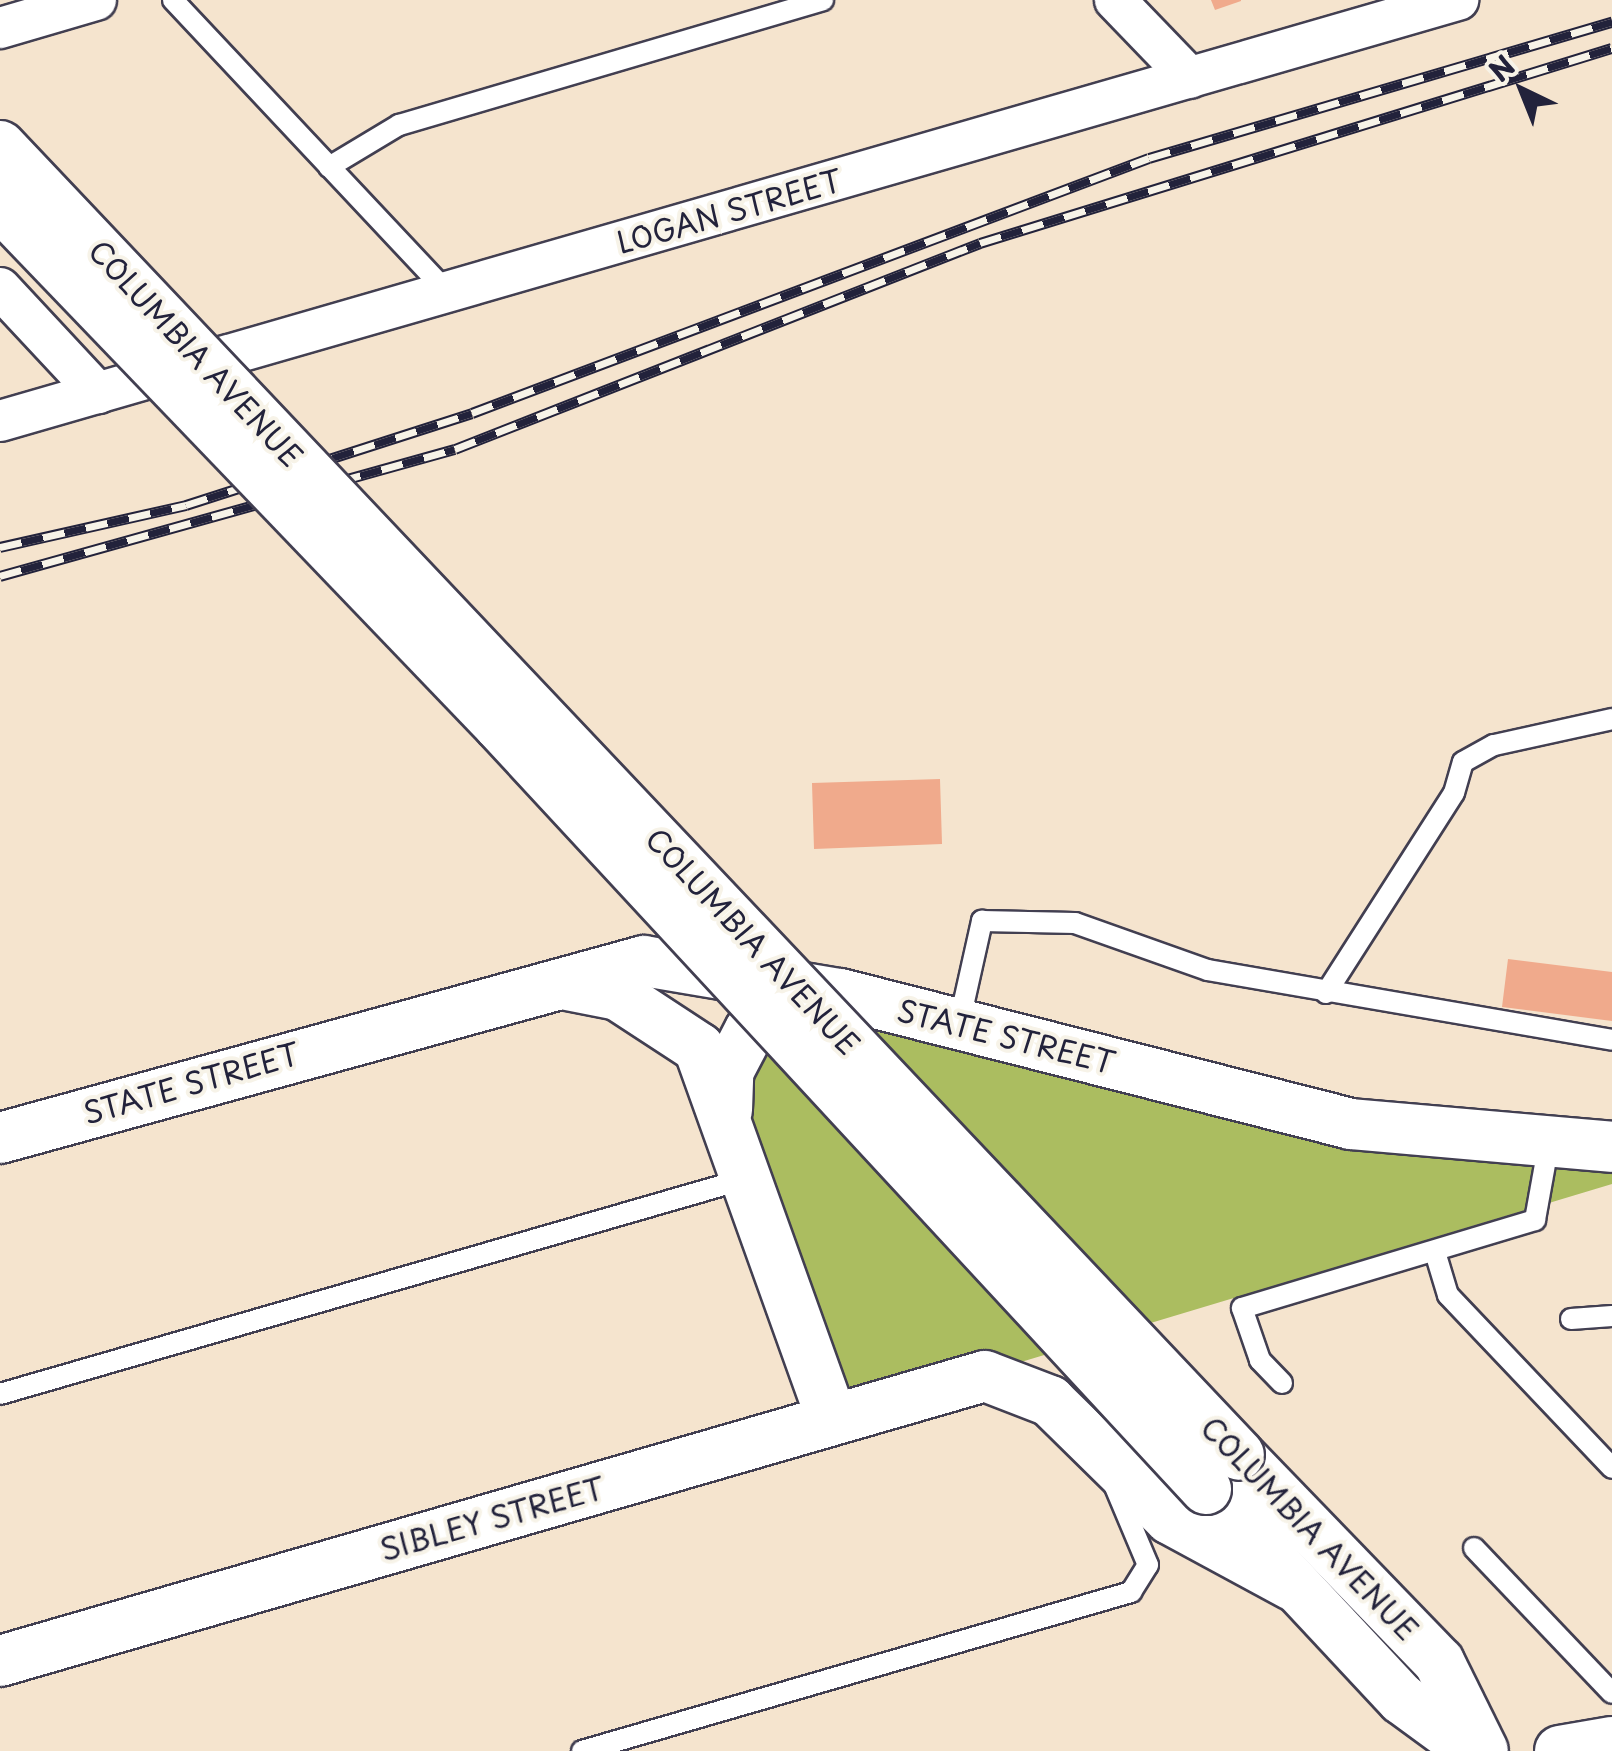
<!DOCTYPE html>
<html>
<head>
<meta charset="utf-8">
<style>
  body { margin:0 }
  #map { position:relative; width:1612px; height:1751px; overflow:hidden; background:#f5e4ce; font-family:"Playpen Sans",sans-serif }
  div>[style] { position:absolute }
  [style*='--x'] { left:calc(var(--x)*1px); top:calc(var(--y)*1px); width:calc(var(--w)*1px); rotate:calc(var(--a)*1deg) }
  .green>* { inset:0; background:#abbd60 }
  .building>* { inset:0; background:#f0aa8c }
  .roads { filter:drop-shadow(2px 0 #423f51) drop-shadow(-2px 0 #423f51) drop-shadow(0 2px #423f51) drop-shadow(0 -2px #423f51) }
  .service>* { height:20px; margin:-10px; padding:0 10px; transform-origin:10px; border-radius:10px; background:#fff }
  .minor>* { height:40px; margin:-20px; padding:0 20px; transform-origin:20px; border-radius:20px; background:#fff }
  .tertiary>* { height:50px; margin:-25px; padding:0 25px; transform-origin:25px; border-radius:25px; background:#fff }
  .rail>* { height:11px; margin-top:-5.5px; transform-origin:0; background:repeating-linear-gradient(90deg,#f7f3e8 0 22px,#22223b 0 44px); box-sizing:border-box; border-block:2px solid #22223b }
  .bridges { filter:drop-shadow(2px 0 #423f51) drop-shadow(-2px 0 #423f51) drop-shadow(0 2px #423f51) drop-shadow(0 -2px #423f51) }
  .tertiary-bridge>* { height:50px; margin:-25px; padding:0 25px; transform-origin:25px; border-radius:25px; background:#fff }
  span { translate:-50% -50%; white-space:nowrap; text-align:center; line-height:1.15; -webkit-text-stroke:8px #f7f3e8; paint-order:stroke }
  .street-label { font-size:30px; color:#22223b }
  .north { position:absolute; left:1472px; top:40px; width:100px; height:100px; -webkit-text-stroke:8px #f7f3e8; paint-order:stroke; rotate:317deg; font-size:28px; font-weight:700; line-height:40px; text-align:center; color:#22223b }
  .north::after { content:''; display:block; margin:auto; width:35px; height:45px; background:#22223b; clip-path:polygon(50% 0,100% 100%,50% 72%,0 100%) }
</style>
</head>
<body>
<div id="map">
  <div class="green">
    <div style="clip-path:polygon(796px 1003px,1288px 1110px,1612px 1147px,1612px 1184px,832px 1419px,728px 1072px)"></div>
  </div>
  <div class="building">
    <div style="clip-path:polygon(1211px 0,1241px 0,1241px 1px,1215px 10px)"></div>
    <div style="clip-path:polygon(940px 779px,942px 844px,814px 849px,812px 783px)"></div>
    <div style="clip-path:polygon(1508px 959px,1612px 972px,1612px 1021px,1502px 1007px)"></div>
  </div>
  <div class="roads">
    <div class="service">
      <div style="--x:173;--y:0;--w:400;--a:46.8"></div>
      <div style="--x:329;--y:167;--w:82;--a:-31"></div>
      <div style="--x:399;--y:125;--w:442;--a:-16.4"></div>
      <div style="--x:1326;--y:993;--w:237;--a:-57.4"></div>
      <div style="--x:1454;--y:793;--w:32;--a:-74"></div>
      <div style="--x:1463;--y:762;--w:35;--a:-29"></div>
      <div style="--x:1494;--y:745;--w:121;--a:-12.4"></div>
      <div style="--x:959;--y:1024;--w:106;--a:-77.4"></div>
      <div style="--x:982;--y:921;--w:93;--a:1.2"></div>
      <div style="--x:1075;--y:923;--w:141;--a:19.5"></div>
      <div style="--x:1208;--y:970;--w:410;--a:9.8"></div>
      <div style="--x:1435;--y:1252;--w:45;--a:73.2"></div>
      <div style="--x:1448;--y:1295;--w:238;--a:46.5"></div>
      <div style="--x:1571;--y:1319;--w:41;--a:-4.2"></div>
      <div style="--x:1282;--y:1383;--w:32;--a:-134"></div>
      <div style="--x:1260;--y:1360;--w:55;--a:-109.1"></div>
      <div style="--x:1242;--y:1308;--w:306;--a:-16.7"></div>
      <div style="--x:1535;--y:1220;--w:79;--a:-79.8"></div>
      <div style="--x:0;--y:1394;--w:779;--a:-16.11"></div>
      <div style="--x:1474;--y:1548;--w:200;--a:46.4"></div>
      <div style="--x:582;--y:1751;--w:572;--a:-16.15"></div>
      <div style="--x:1131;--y:1592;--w:32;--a:-58"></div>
      <div style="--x:1148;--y:1565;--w:85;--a:-112.9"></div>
    </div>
    <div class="minor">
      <div style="--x:1115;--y:0;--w:108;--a:46.1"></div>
      <div style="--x:0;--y:28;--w:100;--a:-16.3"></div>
      <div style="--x:0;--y:288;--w:144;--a:47"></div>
      <div style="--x:0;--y:421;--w:1518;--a:-16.11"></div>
    </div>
    <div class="tertiary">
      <div style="--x:562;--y:984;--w:57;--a:11.1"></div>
      <div style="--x:618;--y:995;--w:97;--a:33.2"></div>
      <div style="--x:699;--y:1048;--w:394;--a:70.3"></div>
      <div style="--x:727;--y:1110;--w:38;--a:-88"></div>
      <div style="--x:728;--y:1072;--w:47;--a:-62.4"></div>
      <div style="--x:750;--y:1030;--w:63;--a:-27.4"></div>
      <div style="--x:0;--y:1138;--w:668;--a:-15.37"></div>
      <div style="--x:644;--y:961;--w:199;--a:9.6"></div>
      <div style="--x:840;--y:994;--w:527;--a:14.27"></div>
      <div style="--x:1351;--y:1124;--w:262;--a:5"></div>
      <div style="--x:1239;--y:1455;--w:288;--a:46"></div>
      <div style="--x:1439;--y:1662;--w:99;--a:63.7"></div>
      <div style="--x:1206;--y:1489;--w:287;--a:47"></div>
      <div style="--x:1402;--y:1699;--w:88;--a:36.2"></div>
      <div style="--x:0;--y:1661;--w:1025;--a:-16.14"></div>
      <div style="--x:985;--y:1376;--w:70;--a:21"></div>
      <div style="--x:1050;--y:1401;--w:168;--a:44.5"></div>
      <div style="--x:1170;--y:1519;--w:139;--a:28.4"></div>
      <div style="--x:1560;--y:1751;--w:53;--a:-9.8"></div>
    </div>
  </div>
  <div class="rail">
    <div style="--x:0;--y:547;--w:191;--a:-12.7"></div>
    <div style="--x:186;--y:505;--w:300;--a:-17.8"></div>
    <div style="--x:472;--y:413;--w:723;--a:-20.64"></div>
    <div style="--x:1149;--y:158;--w:483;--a:-16.4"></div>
    <div style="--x:0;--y:576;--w:472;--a:-15.6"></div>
    <div style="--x:455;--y:449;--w:564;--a:-21.42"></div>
    <div style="--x:980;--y:243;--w:661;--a:-17.15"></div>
  </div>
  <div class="bridges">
    <div class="tertiary-bridge">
      <div style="--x:0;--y:146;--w:1802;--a:46.57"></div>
      <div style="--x:0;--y:205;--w:721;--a:46.18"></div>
      <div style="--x:499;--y:725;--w:1041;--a:47.22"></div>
    </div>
  </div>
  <div class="street-label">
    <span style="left:729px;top:211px;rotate:-16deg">LOGAN STREET</span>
    <span style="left:196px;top:353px;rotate:47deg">COLUMBIA AVENUE</span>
    <span style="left:753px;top:941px;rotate:47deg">COLUMBIA AVENUE</span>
    <span style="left:1006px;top:1036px;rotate:14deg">STATE STREET</span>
    <span style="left:191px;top:1083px;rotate:-16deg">STATE STREET</span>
    <span style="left:492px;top:1518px;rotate:-16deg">SIBLEY STREET</span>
    <span style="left:1310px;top:1528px;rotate:46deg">COLUMBIA AVENUE</span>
  </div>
  <div class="north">N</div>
</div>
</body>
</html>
